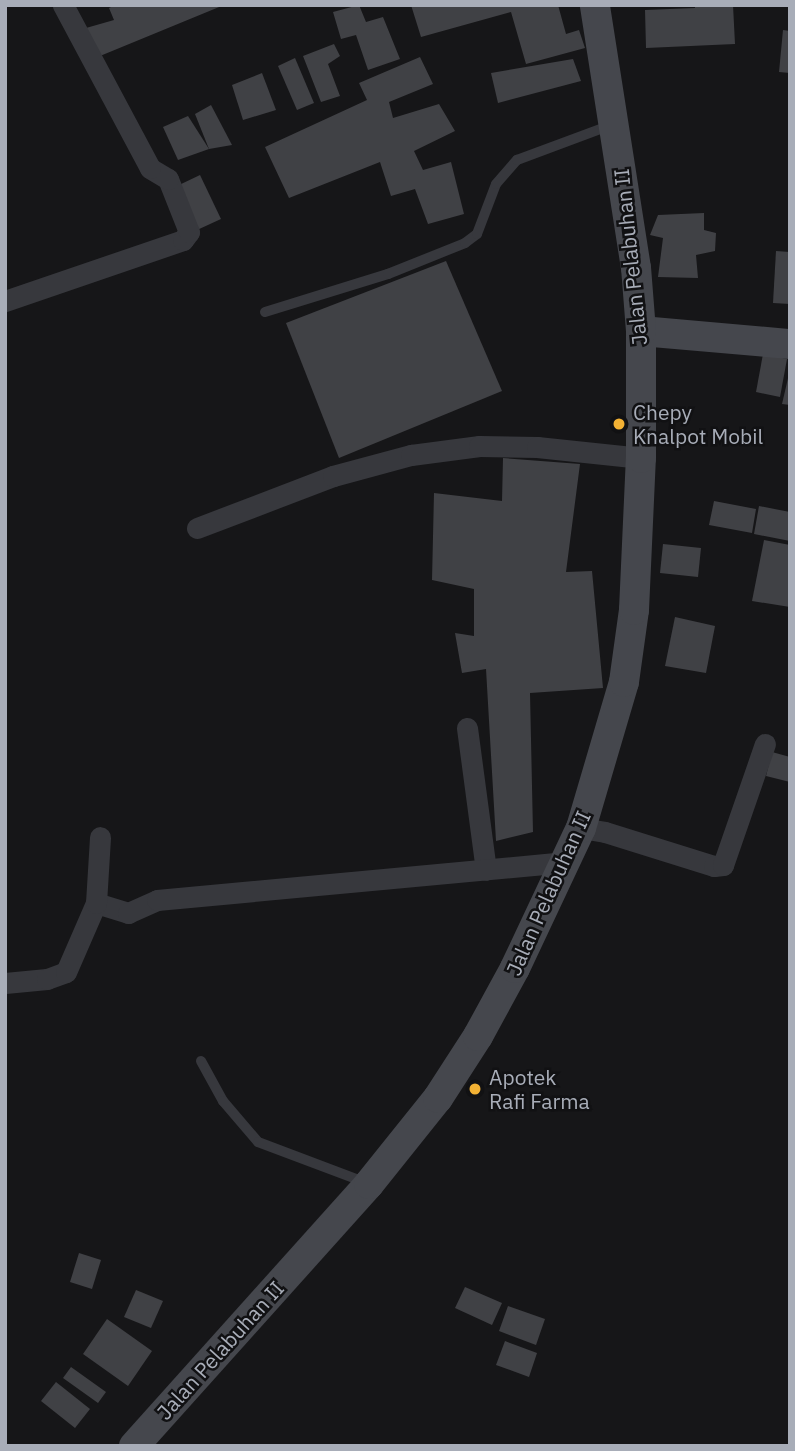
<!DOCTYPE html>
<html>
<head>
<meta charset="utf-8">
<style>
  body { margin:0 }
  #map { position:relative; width:795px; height:1451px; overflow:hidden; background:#161618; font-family:"IBM Plex Sans",sans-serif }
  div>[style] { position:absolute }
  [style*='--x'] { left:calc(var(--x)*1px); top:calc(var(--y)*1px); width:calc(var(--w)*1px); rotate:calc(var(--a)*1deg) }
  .building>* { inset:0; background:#404145 }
  .lane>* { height:10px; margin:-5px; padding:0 5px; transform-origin:5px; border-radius:5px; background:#37383d }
  .street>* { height:21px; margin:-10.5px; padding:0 10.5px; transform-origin:10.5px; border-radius:10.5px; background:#37383d }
  .secondary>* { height:30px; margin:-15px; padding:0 15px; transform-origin:15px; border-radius:15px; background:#45474d }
  .dots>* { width:19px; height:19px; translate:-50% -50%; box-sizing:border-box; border:4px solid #111113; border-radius:50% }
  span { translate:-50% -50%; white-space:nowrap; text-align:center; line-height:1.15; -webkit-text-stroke:5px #111113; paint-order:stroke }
  .street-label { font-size:21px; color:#a8adb8 }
  .poi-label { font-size:21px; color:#a8adb8 }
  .left { translate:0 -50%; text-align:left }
  .frame { position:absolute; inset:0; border:7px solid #a8adb8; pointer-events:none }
</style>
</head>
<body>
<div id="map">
  <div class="building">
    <div style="clip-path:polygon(115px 5px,224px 5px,100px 56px,86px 28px,114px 20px,109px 8px)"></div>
    <div style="clip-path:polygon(359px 5px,366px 22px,383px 17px,400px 59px,368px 70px,356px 35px,341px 39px,333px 12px)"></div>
    <div style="clip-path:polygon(411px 5px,558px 5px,566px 34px,579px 30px,585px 48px,526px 64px,511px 12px,421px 37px)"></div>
    <div style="clip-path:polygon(695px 5px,733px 5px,735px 44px,646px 48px,645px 10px,695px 8px)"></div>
    <div style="clip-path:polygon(783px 30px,790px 31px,790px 73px,779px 72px)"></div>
    <div style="clip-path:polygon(334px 44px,340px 56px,328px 64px,340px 96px,321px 102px,303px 56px)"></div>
    <div style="clip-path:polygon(420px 57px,433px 84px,389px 102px,393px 118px,439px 104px,455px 131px,414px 151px,423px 170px,451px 162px,464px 214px,428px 224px,415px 189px,391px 196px,380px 162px,289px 198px,265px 147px,367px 100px,359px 83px)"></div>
    <div style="clip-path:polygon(295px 58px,314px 103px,297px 110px,278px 66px)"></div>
    <div style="clip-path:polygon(573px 59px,581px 81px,498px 103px,491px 73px)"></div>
    <div style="clip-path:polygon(262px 73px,276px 110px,243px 120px,232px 85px)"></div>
    <div style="clip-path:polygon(211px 105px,232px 145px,209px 149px,195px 114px)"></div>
    <div style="clip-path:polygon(188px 116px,209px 149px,178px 160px,163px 127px)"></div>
    <div style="clip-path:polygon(200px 175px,221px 219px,197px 230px,177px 186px)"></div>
    <div style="clip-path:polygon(704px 213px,704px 230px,716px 233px,715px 251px,696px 255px,698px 278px,658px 277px,663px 238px,650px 235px,658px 215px)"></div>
    <div style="clip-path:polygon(776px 251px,790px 252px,790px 304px,773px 303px)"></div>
    <div style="clip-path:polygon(446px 261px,502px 391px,339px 458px,286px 323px)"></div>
    <div style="clip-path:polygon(763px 354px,787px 359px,780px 397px,756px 392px)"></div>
    <div style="clip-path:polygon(789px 374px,790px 374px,790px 405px,782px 404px)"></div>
    <div style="clip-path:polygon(503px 458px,580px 464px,566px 572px,592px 571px,603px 688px,530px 693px,533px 832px,496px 841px,486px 669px,462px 673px,455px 633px,474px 636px,474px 589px,432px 580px,434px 493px,502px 501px)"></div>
    <div style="clip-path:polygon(714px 501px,756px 509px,752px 533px,709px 525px)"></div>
    <div style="clip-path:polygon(759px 506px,790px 512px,790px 541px,754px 534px)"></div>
    <div style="clip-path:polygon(764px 540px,790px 545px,790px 607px,752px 601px)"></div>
    <div style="clip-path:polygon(663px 544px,701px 548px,698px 577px,660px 573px)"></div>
    <div style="clip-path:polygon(675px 617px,715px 626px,706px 673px,665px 666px)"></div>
    <div style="clip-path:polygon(772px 752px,790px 757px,790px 782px,766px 776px)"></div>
    <div style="clip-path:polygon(79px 1253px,101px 1260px,92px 1289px,70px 1282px)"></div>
    <div style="clip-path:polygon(465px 1287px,502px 1303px,492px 1325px,455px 1308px)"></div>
    <div style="clip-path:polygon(136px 1290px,163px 1301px,151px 1328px,124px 1317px)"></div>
    <div style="clip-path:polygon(508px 1306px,545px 1319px,536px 1345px,499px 1331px)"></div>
    <div style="clip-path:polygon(107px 1319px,152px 1351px,128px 1386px,83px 1354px)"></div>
    <div style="clip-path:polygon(505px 1341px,537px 1353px,529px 1377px,496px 1365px)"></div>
    <div style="clip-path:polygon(71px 1367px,106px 1392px,98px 1403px,63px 1378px)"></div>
    <div style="clip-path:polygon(56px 1382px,90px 1409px,75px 1428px,41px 1401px)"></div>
  </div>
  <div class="lane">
    <div style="--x:265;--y:312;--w:129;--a:-17.2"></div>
    <div style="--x:388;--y:274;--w:83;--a:-21.9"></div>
    <div style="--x:465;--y:243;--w:15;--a:-37"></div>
    <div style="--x:477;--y:234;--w:53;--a:-69.2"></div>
    <div style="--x:496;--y:184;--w:32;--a:-49"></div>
    <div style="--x:517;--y:160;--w:100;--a:-20.4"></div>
    <div style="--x:201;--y:1061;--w:46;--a:61.2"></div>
    <div style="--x:223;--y:1101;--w:54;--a:49.5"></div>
    <div style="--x:258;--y:1142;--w:116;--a:20.6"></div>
  </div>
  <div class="street">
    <div style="--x:5;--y:301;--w:188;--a:-18.9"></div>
    <div style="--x:183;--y:240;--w:10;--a:-53"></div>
    <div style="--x:189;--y:232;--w:57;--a:-111.6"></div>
    <div style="--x:168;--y:179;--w:21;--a:-149"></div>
    <div style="--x:150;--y:168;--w:185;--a:-118.1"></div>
    <div style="--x:197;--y:528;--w:146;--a:-20.9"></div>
    <div style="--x:333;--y:476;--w:81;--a:-15.1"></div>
    <div style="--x:411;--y:455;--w:69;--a:-7.5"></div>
    <div style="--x:479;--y:446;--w:58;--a:1"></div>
    <div style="--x:537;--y:447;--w:105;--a:6"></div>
    <div style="--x:467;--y:728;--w:143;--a:82.4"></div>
    <div style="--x:581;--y:828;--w:24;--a:9"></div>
    <div style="--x:605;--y:832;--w:114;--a:17.3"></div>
    <div style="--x:714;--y:866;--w:9;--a:-6"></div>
    <div style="--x:723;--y:865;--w:128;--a:-70.9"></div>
    <div style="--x:96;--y:903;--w:34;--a:17"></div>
    <div style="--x:128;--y:913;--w:32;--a:-24"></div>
    <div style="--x:157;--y:900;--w:408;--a:-5.3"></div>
    <div style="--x:5;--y:983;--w:42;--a:-5.4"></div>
    <div style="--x:47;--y:979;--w:20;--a:-20"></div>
    <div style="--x:66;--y:972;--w:75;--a:-66.5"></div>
    <div style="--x:96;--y:903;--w:66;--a:-86.5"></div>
  </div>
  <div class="secondary">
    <div style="--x:641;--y:331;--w:150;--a:5"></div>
    <div style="--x:134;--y:1446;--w:352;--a:-48.1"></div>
    <div style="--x:369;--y:1184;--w:110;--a:-51.3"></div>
    <div style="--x:438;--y:1098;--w:74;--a:-57.2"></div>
    <div style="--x:478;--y:1036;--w:77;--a:-61.4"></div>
    <div style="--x:515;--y:968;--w:155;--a:-64.8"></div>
    <div style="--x:581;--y:828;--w:152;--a:-73.6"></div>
    <div style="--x:624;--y:682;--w:73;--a:-82.1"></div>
    <div style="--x:634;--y:610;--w:152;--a:-87.4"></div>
    <div style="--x:641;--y:458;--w:127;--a:-90"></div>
    <div style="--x:641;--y:331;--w:63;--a:-94.5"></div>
    <div style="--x:636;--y:268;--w:266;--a:-98.9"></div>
  </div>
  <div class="dots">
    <div style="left:619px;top:424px;background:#f2b134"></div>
    <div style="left:475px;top:1089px;background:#f2b134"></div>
  </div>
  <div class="street-label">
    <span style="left:630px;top:257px;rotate:-96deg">Jalan Pelabuhan II</span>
    <span style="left:548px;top:893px;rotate:-66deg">Jalan Pelabuhan II</span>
    <span style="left:220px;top:1350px;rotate:-48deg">Jalan Pelabuhan II</span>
  </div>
  <div class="poi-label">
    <span class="left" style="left:633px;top:424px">Chepy<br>Knalpot Mobil</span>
    <span class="left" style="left:489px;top:1089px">Apotek<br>Rafi Farma</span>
  </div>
  <div class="frame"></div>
</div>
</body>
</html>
